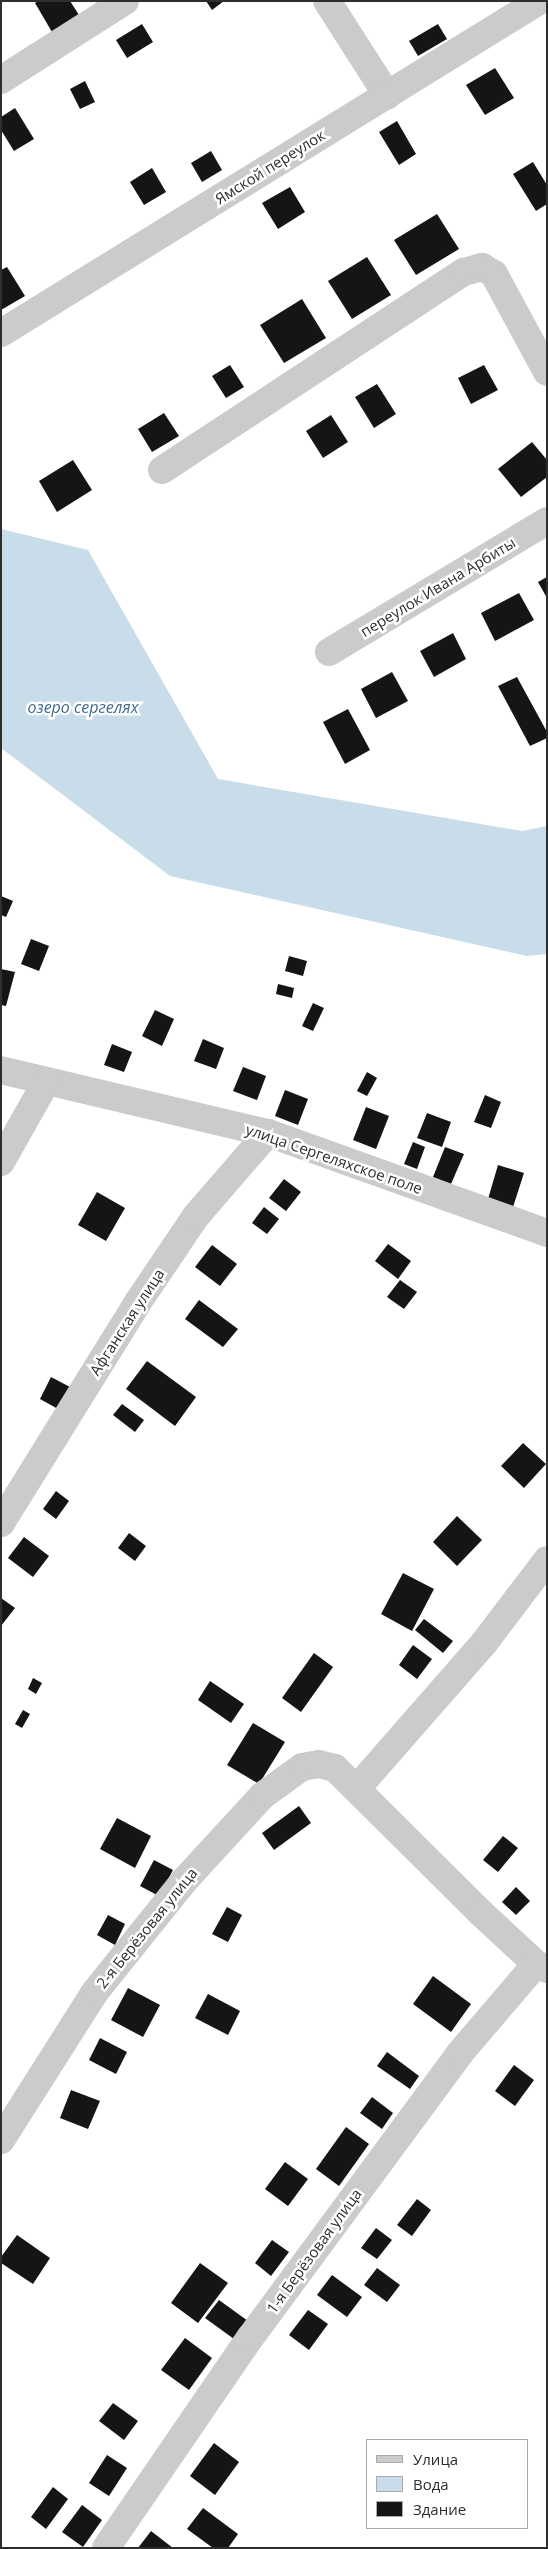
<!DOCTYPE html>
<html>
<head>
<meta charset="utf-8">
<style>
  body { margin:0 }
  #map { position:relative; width:548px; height:2549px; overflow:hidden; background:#fff; font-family:"Open Sans",sans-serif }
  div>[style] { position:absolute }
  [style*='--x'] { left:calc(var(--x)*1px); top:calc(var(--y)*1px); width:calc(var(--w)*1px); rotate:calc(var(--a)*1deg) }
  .water>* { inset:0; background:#c9dcea }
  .building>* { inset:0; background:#151515 }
  .minor>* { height:28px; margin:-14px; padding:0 14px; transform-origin:14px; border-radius:14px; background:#cbcbcb }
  span { translate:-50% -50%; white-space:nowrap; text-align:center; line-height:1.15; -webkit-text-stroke:5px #fff; paint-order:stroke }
  .street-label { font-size:15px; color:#2e2e2e }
  .water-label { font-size:16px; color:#406d8c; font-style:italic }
  .frame { position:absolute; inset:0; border:2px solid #2e2e2e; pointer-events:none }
  .legend { position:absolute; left:366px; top:2439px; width:162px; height:90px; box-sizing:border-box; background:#fff; border:1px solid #ababab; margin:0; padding:6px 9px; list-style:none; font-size:15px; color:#2e2e2e }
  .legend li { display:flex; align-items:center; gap:10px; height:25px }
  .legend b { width:25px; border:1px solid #ababab }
</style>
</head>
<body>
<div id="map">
  <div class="water">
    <div style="clip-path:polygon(1px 529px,88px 550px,218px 779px,522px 831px,547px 826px,547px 954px,527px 956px,170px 876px,1px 748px)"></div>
  </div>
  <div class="building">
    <div style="clip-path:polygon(38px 1px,70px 1px,79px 15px,52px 32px,35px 3px)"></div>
    <div style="clip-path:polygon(206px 1px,224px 1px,212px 10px)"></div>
    <div style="clip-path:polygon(142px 24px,153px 42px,127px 58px,116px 40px)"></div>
    <div style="clip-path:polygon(438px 24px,447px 39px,418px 56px,409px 41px)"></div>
    <div style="clip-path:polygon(495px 68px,514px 98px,485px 115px,466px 85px)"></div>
    <div style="clip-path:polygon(85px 81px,95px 102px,80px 109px,70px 89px)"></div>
    <div style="clip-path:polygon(15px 108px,34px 139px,14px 151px,1px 130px,1px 117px)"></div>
    <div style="clip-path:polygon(397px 121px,416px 154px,399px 165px,379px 132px)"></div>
    <div style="clip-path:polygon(211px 151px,222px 170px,202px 182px,191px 163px)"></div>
    <div style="clip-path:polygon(533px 162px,547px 185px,547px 204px,536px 211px,513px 174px)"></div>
    <div style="clip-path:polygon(152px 168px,166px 192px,144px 205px,130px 182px)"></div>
    <div style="clip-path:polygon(290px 187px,305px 212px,278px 229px,262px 203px)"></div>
    <div style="clip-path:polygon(437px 214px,459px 249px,416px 275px,394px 240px)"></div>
    <div style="clip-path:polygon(367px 257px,391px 295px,352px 319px,328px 281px)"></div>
    <div style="clip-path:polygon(7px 267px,25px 296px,1px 310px,1px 270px)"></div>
    <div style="clip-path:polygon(302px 299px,326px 338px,284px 363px,260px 325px)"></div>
    <div style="clip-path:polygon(230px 365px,244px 387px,226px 398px,212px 376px)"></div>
    <div style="clip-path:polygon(484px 365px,498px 390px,471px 404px,458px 378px)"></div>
    <div style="clip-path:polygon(377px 384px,396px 414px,374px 428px,355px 397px)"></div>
    <div style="clip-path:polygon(164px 413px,179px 436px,152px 452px,138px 429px)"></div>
    <div style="clip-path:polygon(331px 415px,348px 442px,323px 458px,306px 431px)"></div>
    <div style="clip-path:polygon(532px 442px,547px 460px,547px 477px,521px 497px,498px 469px)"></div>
    <div style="clip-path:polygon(73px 460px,92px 490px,57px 512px,39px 481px)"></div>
    <div style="clip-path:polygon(547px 577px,547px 598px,538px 582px)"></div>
    <div style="clip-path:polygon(519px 593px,534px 620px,495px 641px,481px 613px)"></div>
    <div style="clip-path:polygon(453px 633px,466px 659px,434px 677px,420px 651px)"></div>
    <div style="clip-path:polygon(392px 672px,408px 701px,376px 718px,361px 689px)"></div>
    <div style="clip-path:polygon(517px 677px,547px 732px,547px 738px,530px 746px,498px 686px)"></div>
    <div style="clip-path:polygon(348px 709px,370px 750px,345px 764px,323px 722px)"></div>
    <div style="clip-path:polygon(1px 896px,13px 901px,6px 917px,1px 915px)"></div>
    <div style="clip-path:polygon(31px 939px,49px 946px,39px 971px,21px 964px)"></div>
    <div style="clip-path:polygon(289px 956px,307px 961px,303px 976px,285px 971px)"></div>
    <div style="clip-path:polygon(1px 969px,15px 972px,6px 1006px,1px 1005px)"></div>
    <div style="clip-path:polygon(278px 984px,294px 988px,292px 998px,276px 994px)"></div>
    <div style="clip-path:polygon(313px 1003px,324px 1008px,313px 1031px,302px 1026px)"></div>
    <div style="clip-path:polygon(155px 1010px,174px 1019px,162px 1046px,142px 1036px)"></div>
    <div style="clip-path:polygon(203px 1039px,224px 1048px,216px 1069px,194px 1061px)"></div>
    <div style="clip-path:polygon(112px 1044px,132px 1052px,124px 1072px,104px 1065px)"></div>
    <div style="clip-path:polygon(243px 1067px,266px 1076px,257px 1100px,233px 1091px)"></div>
    <div style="clip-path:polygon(367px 1072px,377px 1078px,367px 1096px,357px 1091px)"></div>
    <div style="clip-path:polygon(285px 1090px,308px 1099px,298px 1125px,275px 1116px)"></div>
    <div style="clip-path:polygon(485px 1095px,501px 1102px,491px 1128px,474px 1122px)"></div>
    <div style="clip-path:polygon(366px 1107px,389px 1116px,376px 1149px,353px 1140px)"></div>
    <div style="clip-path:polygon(427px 1113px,451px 1122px,442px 1147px,417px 1138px)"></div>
    <div style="clip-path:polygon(413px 1142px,425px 1147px,417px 1169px,404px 1164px)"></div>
    <div style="clip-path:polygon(445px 1147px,464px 1154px,451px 1184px,433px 1177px)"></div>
    <div style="clip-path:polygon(498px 1165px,524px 1173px,513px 1207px,488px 1199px)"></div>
    <div style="clip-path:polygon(284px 1179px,301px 1192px,286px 1211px,269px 1198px)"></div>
    <div style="clip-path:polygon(97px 1192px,125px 1208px,106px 1241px,78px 1225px)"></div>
    <div style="clip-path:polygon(264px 1207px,279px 1219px,267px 1234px,252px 1223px)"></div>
    <div style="clip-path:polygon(388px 1244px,411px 1261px,398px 1279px,375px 1261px)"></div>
    <div style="clip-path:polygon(212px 1245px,237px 1264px,220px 1286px,195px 1267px)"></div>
    <div style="clip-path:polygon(400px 1280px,417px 1292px,404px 1309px,387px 1297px)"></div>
    <div style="clip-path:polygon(199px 1300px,238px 1329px,223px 1347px,185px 1319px)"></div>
    <div style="clip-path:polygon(147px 1361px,196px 1397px,175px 1426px,126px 1389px)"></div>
    <div style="clip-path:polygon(51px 1377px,70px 1387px,58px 1409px,40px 1399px)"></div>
    <div style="clip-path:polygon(122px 1404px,144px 1420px,135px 1432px,113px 1415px)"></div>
    <div style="clip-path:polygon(523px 1443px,546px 1464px,524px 1488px,501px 1466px)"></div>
    <div style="clip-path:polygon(56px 1491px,69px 1501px,56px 1519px,43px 1509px)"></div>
    <div style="clip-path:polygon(457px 1516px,482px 1540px,457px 1566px,433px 1542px)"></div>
    <div style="clip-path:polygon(129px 1533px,146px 1546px,135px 1561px,118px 1548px)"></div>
    <div style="clip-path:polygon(24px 1537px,49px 1556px,33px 1577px,8px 1558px)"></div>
    <div style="clip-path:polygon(403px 1573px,434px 1589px,412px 1631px,381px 1614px)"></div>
    <div style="clip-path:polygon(1px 1598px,15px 1608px,1px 1626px)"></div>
    <div style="clip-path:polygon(424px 1619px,453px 1641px,443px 1653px,415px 1630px)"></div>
    <div style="clip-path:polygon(413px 1645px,432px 1659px,417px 1679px,399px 1665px)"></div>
    <div style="clip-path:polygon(314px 1653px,333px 1667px,301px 1712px,282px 1698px)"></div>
    <div style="clip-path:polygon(33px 1678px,42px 1683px,36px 1694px,28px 1689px)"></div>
    <div style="clip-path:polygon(210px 1681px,244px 1704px,231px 1723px,198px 1700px)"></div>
    <div style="clip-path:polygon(23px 1710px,30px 1714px,22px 1728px,15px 1724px)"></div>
    <div style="clip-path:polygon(253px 1723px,285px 1742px,259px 1784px,227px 1765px)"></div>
    <div style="clip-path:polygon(299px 1806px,311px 1823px,274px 1850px,262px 1833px)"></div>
    <div style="clip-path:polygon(117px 1818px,151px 1836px,135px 1868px,100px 1849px)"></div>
    <div style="clip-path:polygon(503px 1836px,518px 1848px,498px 1872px,483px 1860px)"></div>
    <div style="clip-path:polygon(154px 1860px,173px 1870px,159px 1896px,140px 1886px)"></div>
    <div style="clip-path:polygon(516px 1887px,530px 1901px,516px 1915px,502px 1902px)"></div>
    <div style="clip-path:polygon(227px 1907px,242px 1915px,228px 1942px,212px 1934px)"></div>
    <div style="clip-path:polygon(108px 1915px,125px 1924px,115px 1945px,97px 1935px)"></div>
    <div style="clip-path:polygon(433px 1976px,471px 2004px,451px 2032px,413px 2004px)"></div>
    <div style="clip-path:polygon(128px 1988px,160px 2005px,143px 2037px,111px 2020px)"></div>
    <div style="clip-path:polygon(208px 1994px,240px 2011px,228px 2035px,195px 2018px)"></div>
    <div style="clip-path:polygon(100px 2038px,127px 2052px,116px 2074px,89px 2060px)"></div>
    <div style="clip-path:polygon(387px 2052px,419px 2076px,410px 2089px,377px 2066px)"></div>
    <div style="clip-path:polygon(514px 2065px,534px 2080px,515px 2106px,495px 2091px)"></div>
    <div style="clip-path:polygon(71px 2090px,100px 2101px,88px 2129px,60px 2118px)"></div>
    <div style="clip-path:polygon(372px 2097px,393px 2113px,382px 2129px,360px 2113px)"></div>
    <div style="clip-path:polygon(346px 2127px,369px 2144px,339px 2186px,316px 2169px)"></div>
    <div style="clip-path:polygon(285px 2162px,308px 2179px,288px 2206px,265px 2189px)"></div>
    <div style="clip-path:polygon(417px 2199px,431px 2210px,412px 2236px,397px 2225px)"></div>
    <div style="clip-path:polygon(376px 2228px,392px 2240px,377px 2259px,361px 2248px)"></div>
    <div style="clip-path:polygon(17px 2235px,50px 2258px,33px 2284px,1px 2263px,1px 2257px)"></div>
    <div style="clip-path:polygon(272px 2240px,289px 2252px,271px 2276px,255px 2263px)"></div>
    <div style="clip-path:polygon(200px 2263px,228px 2283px,198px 2323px,171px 2303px)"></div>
    <div style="clip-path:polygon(377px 2268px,400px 2285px,387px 2302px,364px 2285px)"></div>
    <div style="clip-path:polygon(332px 2275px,362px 2297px,347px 2317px,317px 2295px)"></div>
    <div style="clip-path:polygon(219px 2300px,248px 2321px,234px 2339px,205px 2318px)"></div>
    <div style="clip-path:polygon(308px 2310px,328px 2324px,309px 2350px,289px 2335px)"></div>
    <div style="clip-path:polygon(185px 2338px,212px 2358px,189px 2390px,161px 2370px)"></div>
    <div style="clip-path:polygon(113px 2403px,138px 2421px,124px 2440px,99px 2421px)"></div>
    <div style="clip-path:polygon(214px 2443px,239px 2462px,215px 2495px,190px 2476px)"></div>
    <div style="clip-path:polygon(107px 2455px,127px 2468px,109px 2496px,89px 2483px)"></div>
    <div style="clip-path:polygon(53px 2487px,68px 2499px,46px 2529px,31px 2517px)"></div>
    <div style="clip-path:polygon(82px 2505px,102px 2520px,83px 2547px,62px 2532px)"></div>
    <div style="clip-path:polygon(203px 2508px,238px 2534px,228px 2548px,213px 2548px,187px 2529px)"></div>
    <div style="clip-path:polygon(151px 2531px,173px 2548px,138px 2548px)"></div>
  </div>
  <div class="minor">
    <div style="--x:327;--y:1;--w:112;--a:57.4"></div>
    <div style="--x:1;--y:80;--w:147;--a:-32.5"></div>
    <div style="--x:1;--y:333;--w:632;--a:-31.68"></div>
    <div style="--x:162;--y:470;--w:361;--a:-33.3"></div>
    <div style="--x:464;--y:272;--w:19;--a:-16"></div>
    <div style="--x:482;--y:267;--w:14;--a:30"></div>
    <div style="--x:494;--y:274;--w:111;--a:61.6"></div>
    <div style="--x:329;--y:652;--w:254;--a:-31"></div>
    <div style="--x:1;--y:1070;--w:274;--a:13.3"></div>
    <div style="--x:268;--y:1133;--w:296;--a:19.7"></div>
    <div style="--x:1;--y:1162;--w:92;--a:-60.6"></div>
    <div style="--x:1;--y:1523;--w:260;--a:-58.2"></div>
    <div style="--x:138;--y:1302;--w:104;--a:-56"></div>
    <div style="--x:196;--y:1216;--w:110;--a:-49.1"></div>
    <div style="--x:358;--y:1787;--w:191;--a:-48.8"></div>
    <div style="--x:484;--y:1643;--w:104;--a:-52.8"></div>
    <div style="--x:1;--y:2140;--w:175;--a:-57.6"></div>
    <div style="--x:95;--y:1992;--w:141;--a:-51.3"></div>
    <div style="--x:183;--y:1882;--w:117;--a:-47.4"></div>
    <div style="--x:262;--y:1796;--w:49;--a:-35.9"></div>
    <div style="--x:302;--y:1767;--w:17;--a:-10"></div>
    <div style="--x:319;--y:1764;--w:16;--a:14"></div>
    <div style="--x:335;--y:1768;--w:206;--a:44.8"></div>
    <div style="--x:481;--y:1913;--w:75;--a:42.8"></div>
    <div style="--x:536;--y:1964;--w:12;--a:24"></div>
    <div style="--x:106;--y:2548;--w:255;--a:-55.6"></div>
    <div style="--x:250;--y:2338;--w:354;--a:-53.6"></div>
    <div style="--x:460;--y:2053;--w:117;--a:-49.5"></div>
  </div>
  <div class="street-label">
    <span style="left:270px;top:167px;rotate:-32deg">Ямской переулок</span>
    <span style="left:438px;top:587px;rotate:-31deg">переулок Ивана Арбиты</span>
    <span style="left:334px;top:1159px;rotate:19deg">улица Сергеляхское поле</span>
    <span style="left:127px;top:1322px;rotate:-57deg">Афганская улица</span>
    <span style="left:147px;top:1928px;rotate:-51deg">2-я Берёзовая улица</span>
    <span style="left:314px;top:2251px;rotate:-54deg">1-я Берёзовая улица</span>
  </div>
  <div class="water-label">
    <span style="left:83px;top:707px">озеро сергелях</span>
  </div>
  <div class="frame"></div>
  <ul class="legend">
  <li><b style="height:6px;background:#cbcbcb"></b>Улица</li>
  <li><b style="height:14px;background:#c9dcea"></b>Вода</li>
  <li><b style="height:14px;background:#151515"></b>Здание</li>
  </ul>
</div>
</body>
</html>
